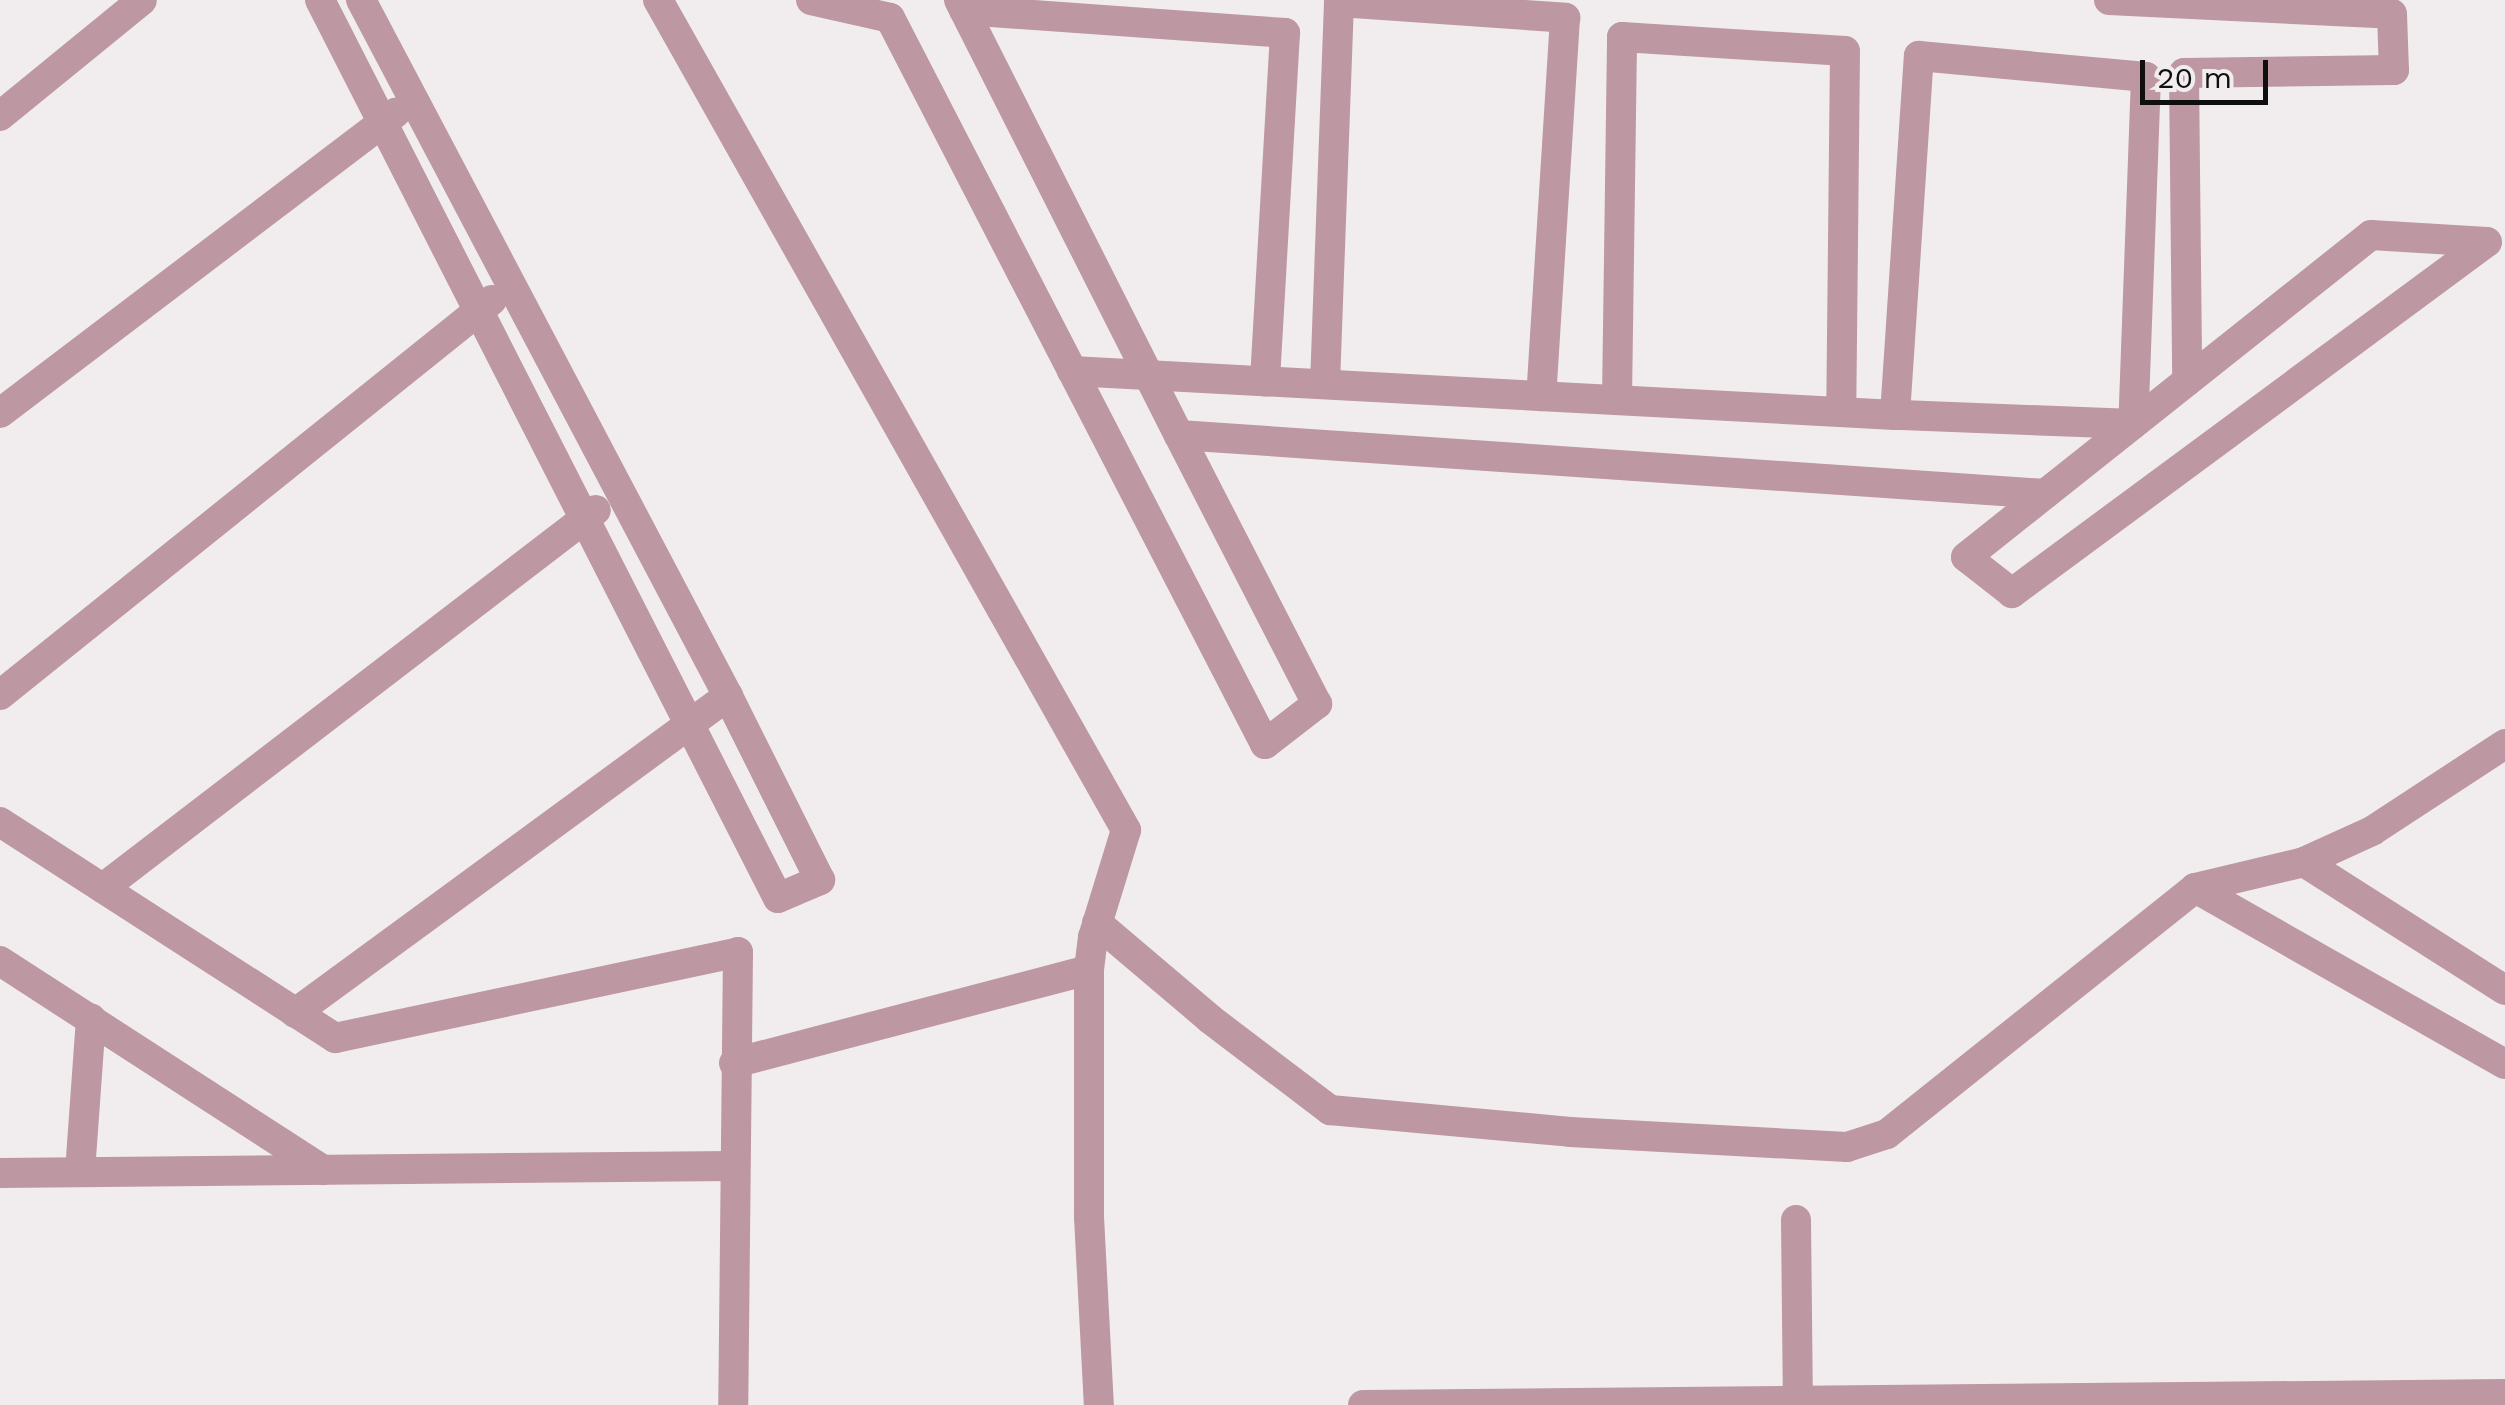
<!DOCTYPE html>
<html>
<head>
<meta charset="utf-8">
<style>
  body { margin:0 }
  #map { position:relative; width:2505px; height:1405px; overflow:hidden; background:#f1edee; font-family:"Work Sans",sans-serif }
  div>[style] { position:absolute }
  [style*='--x'] { left:calc(var(--x)*1px); top:calc(var(--y)*1px); width:calc(var(--w)*1px); rotate:calc(var(--a)*1deg) }
  .minor>* { height:30px; margin:-15px; padding:0 15px; transform-origin:15px; border-radius:15px; background:#bd97a2 }
  span { translate:-50% -50%; white-space:nowrap; text-align:center; line-height:1.15; -webkit-text-stroke:8px #f1edee; paint-order:stroke }
  .scale { position:absolute; left:2140px; top:60px; width:128px; height:45px; box-sizing:border-box; border:5px solid #100f0f; border-top:0; padding-left:12px; font-size:30px; line-height:35px; white-space:nowrap; color:#100f0f; -webkit-text-stroke:8px #f1edee; paint-order:stroke }
</style>
</head>
<body>
<div id="map">
  <div class="minor">
    <div style="--x:320;--y:0;--w:1008;--a:62.98"></div>
    <div style="--x:778;--y:898;--w:46;--a:-23.2"></div>
    <div style="--x:820;--y:880;--w:206;--a:-116.6"></div>
    <div style="--x:728;--y:696;--w:787;--a:-117.8"></div>
    <div style="--x:658;--y:0;--w:953;--a:60.58"></div>
    <div style="--x:1126;--y:830;--w:112;--a:107.1"></div>
    <div style="--x:1093;--y:937;--w:33;--a:97"></div>
    <div style="--x:1089;--y:970;--w:247;--a:90"></div>
    <div style="--x:1089;--y:1217;--w:188;--a:87"></div>
    <div style="--x:811;--y:0;--w:81;--a:12.8"></div>
    <div style="--x:890;--y:18;--w:817;--a:62.68"></div>
    <div style="--x:1265;--y:744;--w:66;--a:-37.6"></div>
    <div style="--x:1317;--y:704;--w:302;--a:-117.2"></div>
    <div style="--x:1179;--y:435;--w:868;--a:3.9"></div>
    <div style="--x:959;--y:0;--w:487;--a:63.2"></div>
    <div style="--x:2109;--y:0;--w:283;--a:2.8"></div>
    <div style="--x:2392;--y:14;--w:56;--a:88"></div>
    <div style="--x:2394;--y:70;--w:210;--a:179.2"></div>
    <div style="--x:2184;--y:73;--w:308;--a:89.4"></div>
    <div style="--x:964;--y:10;--w:322;--a:4.1"></div>
    <div style="--x:1285;--y:33;--w:349;--a:93.3"></div>
    <div style="--x:1919;--y:56;--w:228;--a:5.3"></div>
    <div style="--x:2146;--y:77;--w:347;--a:92.1"></div>
    <div style="--x:2133;--y:424;--w:238;--a:-177.8"></div>
    <div style="--x:1895;--y:415;--w:360;--a:-86.2"></div>
    <div style="--x:0;--y:116;--w:183;--a:-39.2"></div>
    <div style="--x:2371;--y:235;--w:116;--a:3.5"></div>
    <div style="--x:2487;--y:242;--w:591;--a:143.54"></div>
    <div style="--x:2012;--y:593;--w:58;--a:-142"></div>
    <div style="--x:1966;--y:557;--w:517;--a:-38.49"></div>
    <div style="--x:1072;--y:371;--w:824;--a:3.06"></div>
    <div style="--x:1325;--y:384;--w:382;--a:-87.9"></div>
    <div style="--x:1339;--y:2;--w:227;--a:4"></div>
    <div style="--x:1565;--y:18;--w:379;--a:93.6"></div>
    <div style="--x:1617;--y:400;--w:363;--a:-89.2"></div>
    <div style="--x:1622;--y:37;--w:223;--a:3.6"></div>
    <div style="--x:1845;--y:51;--w:361;--a:90.6"></div>
    <div style="--x:0;--y:413;--w:497;--a:-37.2"></div>
    <div style="--x:0;--y:695;--w:631;--a:-38.76"></div>
    <div style="--x:0;--y:822;--w:399;--a:32.8"></div>
    <div style="--x:335;--y:1038;--w:412;--a:-12"></div>
    <div style="--x:738;--y:952;--w:453;--a:90.6"></div>
    <div style="--x:2304;--y:862;--w:238;--a:32.5"></div>
    <div style="--x:103;--y:888;--w:621;--a:-37.48"></div>
    <div style="--x:2195;--y:888;--w:356;--a:29.6"></div>
    <div style="--x:1097;--y:923;--w:148;--a:40.3"></div>
    <div style="--x:1210;--y:1019;--w:151;--a:37.2"></div>
    <div style="--x:1330;--y:1110;--w:241;--a:5.2"></div>
    <div style="--x:1570;--y:1132;--w:277;--a:3.1"></div>
    <div style="--x:1847;--y:1147;--w:42;--a:-18"></div>
    <div style="--x:1887;--y:1134;--w:394;--a:-38.6"></div>
    <div style="--x:2195;--y:888;--w:112;--a:-13.4"></div>
    <div style="--x:2304;--y:862;--w:75;--a:-24.5"></div>
    <div style="--x:2372;--y:831;--w:159;--a:-33.2"></div>
    <div style="--x:0;--y:961;--w:385;--a:32.9"></div>
    <div style="--x:295;--y:1013;--w:537;--a:-36.21"></div>
    <div style="--x:734;--y:1063;--w:367;--a:-14.7"></div>
    <div style="--x:80;--y:1172;--w:154;--a:-85.9"></div>
    <div style="--x:0;--y:1173;--w:733;--a:-0.55"></div>
    <div style="--x:1796;--y:1220;--w:185;--a:89.4"></div>
    <div style="--x:1363;--y:1405;--w:1142;--a:-0.55"></div>
  </div>
  <div class="scale">20 m</div>
</div>
</body>
</html>
